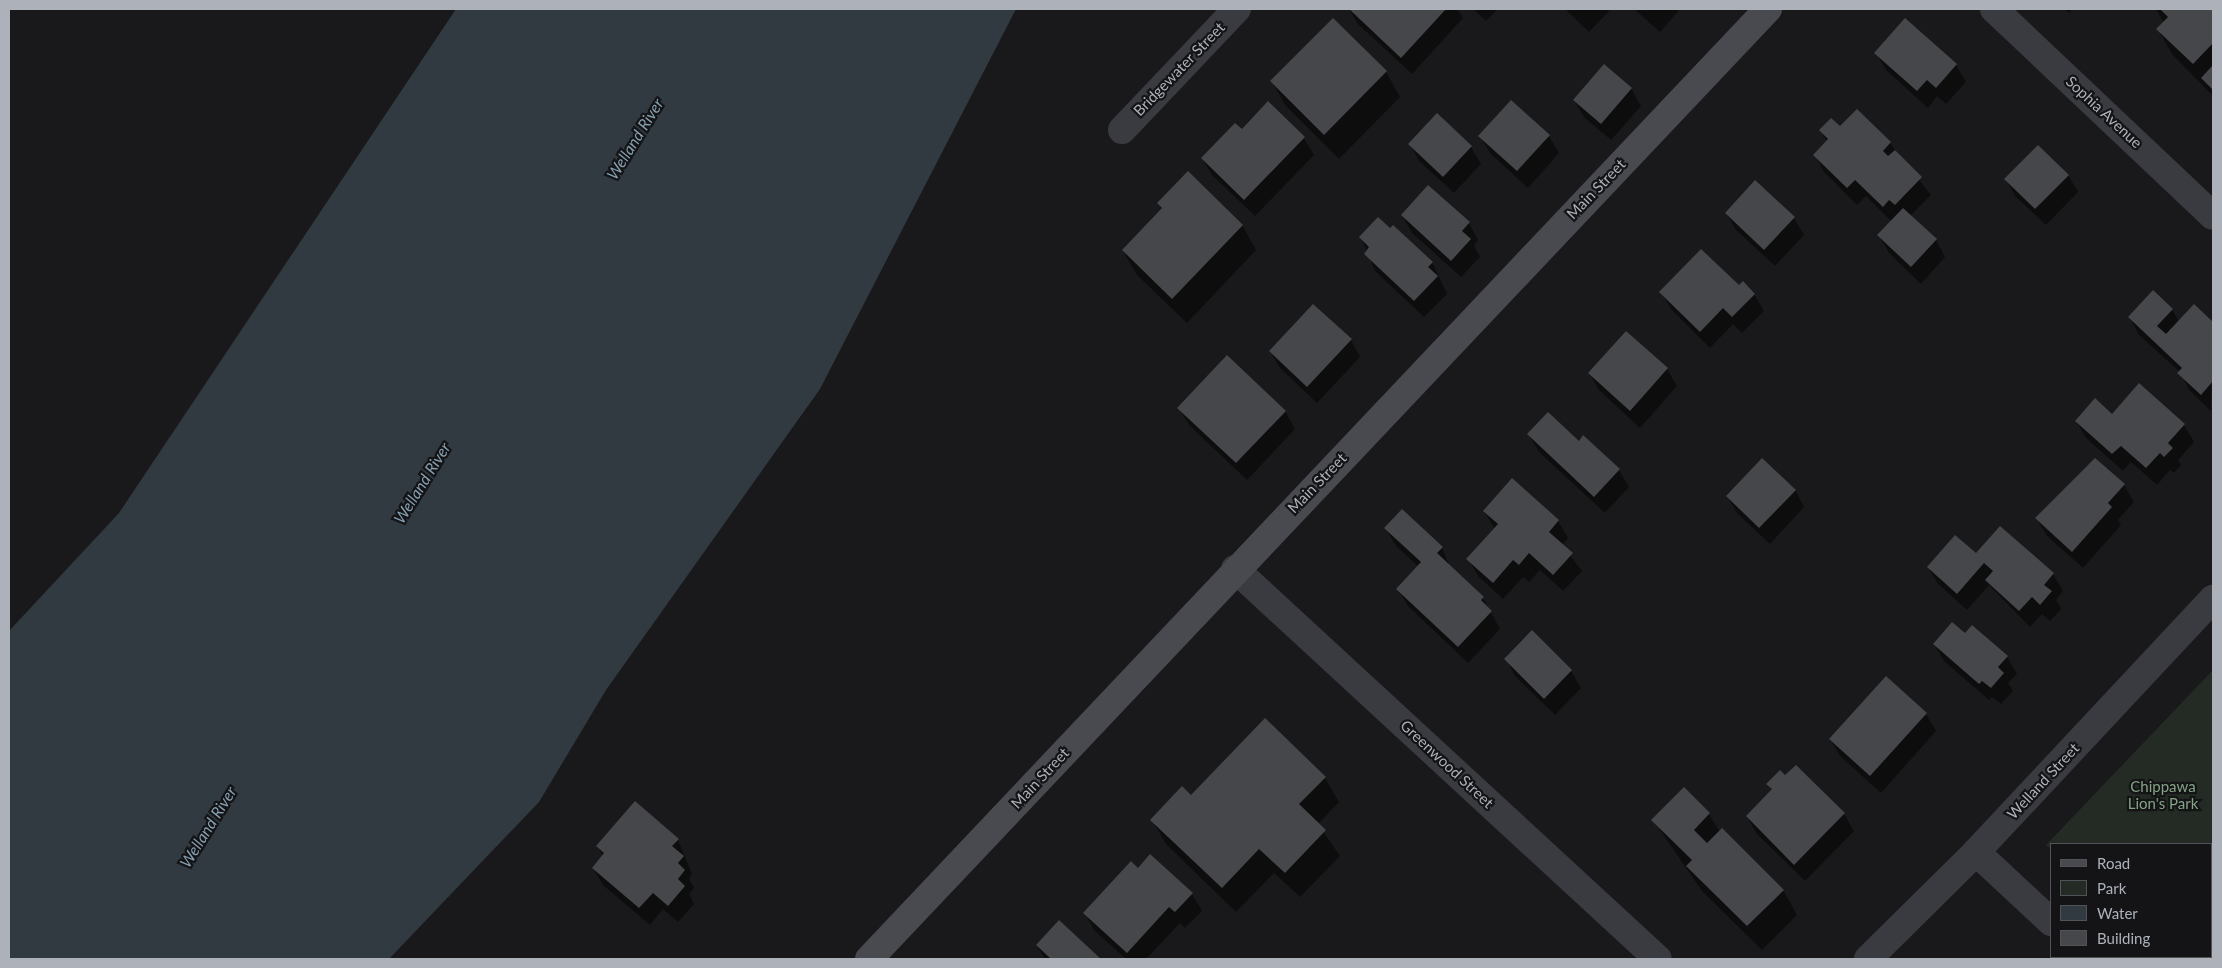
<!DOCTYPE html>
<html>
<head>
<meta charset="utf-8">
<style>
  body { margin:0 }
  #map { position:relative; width:2222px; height:968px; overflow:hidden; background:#19191b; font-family:Lato,sans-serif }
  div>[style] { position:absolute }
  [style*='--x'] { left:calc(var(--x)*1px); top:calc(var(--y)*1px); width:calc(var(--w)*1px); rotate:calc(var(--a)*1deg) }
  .green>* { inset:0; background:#232b24 }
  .water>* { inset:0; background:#313a40 }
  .shadow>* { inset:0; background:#0007 }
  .building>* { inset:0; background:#46474b }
  .minor>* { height:28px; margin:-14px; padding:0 14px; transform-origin:14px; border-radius:14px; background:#3a3b40 }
  .secondary>* { height:28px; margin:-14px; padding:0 14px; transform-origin:14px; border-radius:14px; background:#484a4f }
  span { translate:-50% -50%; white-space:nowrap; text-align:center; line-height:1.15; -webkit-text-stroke:4.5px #141416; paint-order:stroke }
  .street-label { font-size:15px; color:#acb1ba }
  .park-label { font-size:15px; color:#85a385 }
  .water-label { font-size:16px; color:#86a0b2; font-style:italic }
  .frame { position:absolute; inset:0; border:10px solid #acb1ba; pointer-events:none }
  .legend { position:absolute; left:2050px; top:843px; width:162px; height:115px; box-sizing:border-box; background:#141416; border:1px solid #515358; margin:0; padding:6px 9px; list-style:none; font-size:15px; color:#acb1ba }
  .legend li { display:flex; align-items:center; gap:10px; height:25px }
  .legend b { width:25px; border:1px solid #515358 }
</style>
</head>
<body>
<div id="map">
  <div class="green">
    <div style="clip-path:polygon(2213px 670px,2213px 959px,2164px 959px,2161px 957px,2211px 957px,2211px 844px,2051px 844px,2051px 849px,2046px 845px)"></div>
  </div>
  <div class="water">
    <div style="clip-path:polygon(456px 9px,1016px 9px,820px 389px,606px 690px,539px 802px,389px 959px,9px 959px,9px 631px,119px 513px)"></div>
  </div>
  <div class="shadow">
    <div style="clip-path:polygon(1349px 9px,1457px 9px,1463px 18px,1412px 74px,1358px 24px)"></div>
    <div style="clip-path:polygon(1473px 9px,1498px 9px,1486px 21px)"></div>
    <div style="clip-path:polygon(1565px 9px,1611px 9px,1589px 32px)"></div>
    <div style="clip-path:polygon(1634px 9px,1680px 9px,1660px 32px)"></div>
    <div style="clip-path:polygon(2064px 9px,2072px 9px,2069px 13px)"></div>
    <div style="clip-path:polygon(2156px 9px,2213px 9px,2213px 96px,2172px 54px,2158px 29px,2164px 23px)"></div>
    <div style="clip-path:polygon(1333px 20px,1386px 72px,1400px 97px,1339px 159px,1286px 106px,1272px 82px)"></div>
    <div style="clip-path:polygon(1876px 53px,1956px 65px,1966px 82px,1946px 104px,1937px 96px,1928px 108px,1886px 70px)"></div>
    <div style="clip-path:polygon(1631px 88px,1641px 106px,1611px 140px,1584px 117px,1574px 100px)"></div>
    <div style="clip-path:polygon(1511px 102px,1549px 136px,1559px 153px,1528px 188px,1490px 153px,1480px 136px)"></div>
    <div style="clip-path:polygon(1268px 103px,1304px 138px,1314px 155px,1255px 216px,1212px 175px,1202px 158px,1242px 131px)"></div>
    <div style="clip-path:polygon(1840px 128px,1890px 143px,1931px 195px,1910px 216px,1936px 240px,1945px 257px,1921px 284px,1889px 253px,1879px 236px,1892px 222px,1866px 196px,1857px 205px,1824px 172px,1815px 155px,1827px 142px,1820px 130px)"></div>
    <div style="clip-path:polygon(1410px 144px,1471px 147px,1481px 164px,1454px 193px,1419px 161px)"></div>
    <div style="clip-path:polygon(2068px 175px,2078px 192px,2046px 225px,2015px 196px,2006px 179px)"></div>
    <div style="clip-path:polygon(1158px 204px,1242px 225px,1256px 250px,1187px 323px,1137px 275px,1123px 251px,1162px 210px)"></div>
    <div style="clip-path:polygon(1726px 213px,1794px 218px,1804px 235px,1775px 266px,1736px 230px)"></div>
    <div style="clip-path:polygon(1402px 215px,1469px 223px,1478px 240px,1474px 246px,1480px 257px,1461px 277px,1412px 233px)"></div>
    <div style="clip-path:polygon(1361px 237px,1432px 262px,1447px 294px,1424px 317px,1375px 271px)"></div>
    <div style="clip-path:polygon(1739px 287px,1754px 294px,1764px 311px,1742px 333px,1733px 324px,1710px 348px,1671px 309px,1661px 292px)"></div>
    <div style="clip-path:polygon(2194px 306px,2213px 324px,2211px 411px,2189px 390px,2180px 372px,2139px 335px,2130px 318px,2172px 309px,2179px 322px)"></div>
    <div style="clip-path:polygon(1351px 340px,1360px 357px,1317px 403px,1280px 368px,1270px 351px)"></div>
    <div style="clip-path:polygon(1667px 369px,1677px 386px,1640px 428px,1599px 390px,1589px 373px)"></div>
    <div style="clip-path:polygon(2139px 385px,2184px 425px,2194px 442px,2178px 460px,2181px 465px,2174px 473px,2170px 470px,2157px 485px,2131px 462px,2123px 471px,2086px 438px,2076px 421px,2112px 416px)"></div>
    <div style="clip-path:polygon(1179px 408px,1285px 411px,1295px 429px,1247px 480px,1189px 425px)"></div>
    <div style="clip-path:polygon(1529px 435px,1579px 443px,1619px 470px,1629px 487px,1605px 513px,1539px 452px)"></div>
    <div style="clip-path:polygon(1512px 480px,1558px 521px,1568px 538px,1562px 545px,1582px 571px,1563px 591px,1540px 570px,1529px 582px,1523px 577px,1503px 599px,1478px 576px,1468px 559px,1495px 529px,1484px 511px)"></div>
    <div style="clip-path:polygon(2124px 485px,2134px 502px,2118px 520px,2121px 525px,2083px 568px,2047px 536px,2037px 519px)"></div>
    <div style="clip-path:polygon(1795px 490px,1804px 507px,1770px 544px,1737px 513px,1727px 496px)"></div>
    <div style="clip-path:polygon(2000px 528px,2053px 574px,2063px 591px,2056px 600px,2061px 609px,2050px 621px,2042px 614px,2030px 627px,1989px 585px,1967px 610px,1938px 584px,1928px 567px,1976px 555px)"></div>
    <div style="clip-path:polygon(1386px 529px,1442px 548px,1450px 567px,1483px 598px,1500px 629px,1468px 663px,1408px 606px,1398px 589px,1419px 567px,1396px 546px)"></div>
    <div style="clip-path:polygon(1532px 632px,1571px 671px,1581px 688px,1555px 715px,1515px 676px,1506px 659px)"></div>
    <div style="clip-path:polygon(1965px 635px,2007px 657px,2017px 674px,2008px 683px,2013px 691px,2001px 704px,1992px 697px,1989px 700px,1944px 661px,1934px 644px)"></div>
    <div style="clip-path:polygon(1886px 677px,1926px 714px,1936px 731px,1881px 793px,1840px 756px,1830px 739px)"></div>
    <div style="clip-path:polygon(1325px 778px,1339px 802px,1318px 824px,1340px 856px,1300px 897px,1274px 873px,1236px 912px,1166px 844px,1152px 820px,1191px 797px)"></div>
    <div style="clip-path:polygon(1768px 784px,1844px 814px,1854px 831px,1805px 881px,1757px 834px,1747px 817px,1772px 791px)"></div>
    <div style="clip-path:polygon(1684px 789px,1709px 814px,1720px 832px,1783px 890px,1797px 915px,1762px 950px,1702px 891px,1653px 820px)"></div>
    <div style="clip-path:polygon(678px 840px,692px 874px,689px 879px,694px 888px,689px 894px,694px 904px,678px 922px,663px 909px,650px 925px,603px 885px,593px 868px,603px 856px,598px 847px)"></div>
    <div style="clip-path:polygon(1138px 870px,1192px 894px,1202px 911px,1185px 928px,1180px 923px,1146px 959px,1126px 959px,1094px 930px,1085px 913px)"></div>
    <div style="clip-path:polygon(1059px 922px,1100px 959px,1045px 959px,1037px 946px)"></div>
  </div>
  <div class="building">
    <div style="clip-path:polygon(1349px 9px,1446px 9px,1401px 58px)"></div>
    <div style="clip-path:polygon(2160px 9px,2213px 9px,2213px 43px,2193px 64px,2156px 29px,2168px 17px)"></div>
    <div style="clip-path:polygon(1333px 18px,1387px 71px,1324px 135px,1270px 81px)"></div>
    <div style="clip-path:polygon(1905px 18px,1957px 64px,1936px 88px,1927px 80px,1917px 91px,1874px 53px)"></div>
    <div style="clip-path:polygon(1604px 64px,1632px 88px,1601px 124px,1573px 100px)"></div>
    <div style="clip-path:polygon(2213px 65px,2213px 90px,2201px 78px)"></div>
    <div style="clip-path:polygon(1511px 100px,1550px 135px,1517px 171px,1478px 136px)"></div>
    <div style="clip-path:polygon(1268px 101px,1305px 137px,1244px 200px,1201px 158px,1235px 123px,1242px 129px)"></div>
    <div style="clip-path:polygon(1857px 109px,1891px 142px,1883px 151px,1888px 156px,1895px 150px,1922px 177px,1895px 205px,1889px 200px,1883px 207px,1855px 180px,1847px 188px,1813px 155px,1828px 139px,1819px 130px,1831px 118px,1840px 126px)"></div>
    <div style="clip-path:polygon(1437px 113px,1472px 146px,1443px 177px,1408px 144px)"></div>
    <div style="clip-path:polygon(2038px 145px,2069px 175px,2035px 209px,2004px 179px)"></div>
    <div style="clip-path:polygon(1188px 171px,1243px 225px,1172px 299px,1122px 250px,1162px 208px,1157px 203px)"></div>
    <div style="clip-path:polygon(1755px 180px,1795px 217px,1764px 250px,1725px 213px)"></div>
    <div style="clip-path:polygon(1428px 185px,1470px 222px,1462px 231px,1471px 239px,1451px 261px,1401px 215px)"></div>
    <div style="clip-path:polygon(1903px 208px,1937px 239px,1911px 267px,1877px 235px)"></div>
    <div style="clip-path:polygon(1378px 217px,1390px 228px,1393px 225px,1433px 262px,1428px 267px,1438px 276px,1414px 301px,1364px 254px,1369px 247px,1359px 237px)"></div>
    <div style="clip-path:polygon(1701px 249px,1739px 285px,1743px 281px,1755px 294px,1732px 317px,1723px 308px,1700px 332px,1659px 292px)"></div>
    <div style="clip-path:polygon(2153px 290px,2173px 309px,2157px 326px,2166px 334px,2194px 304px,2213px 322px,2213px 381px,2201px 395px,2177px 373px,2182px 368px,2128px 317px)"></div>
    <div style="clip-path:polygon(1313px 304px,1352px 339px,1307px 387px,1269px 351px)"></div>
    <div style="clip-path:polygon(1626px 331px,1668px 368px,1630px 411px,1588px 373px)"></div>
    <div style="clip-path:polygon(1227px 355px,1286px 411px,1236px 463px,1177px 408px)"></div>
    <div style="clip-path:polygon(2139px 383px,2185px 424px,2168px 443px,2173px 448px,2164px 457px,2160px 453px,2146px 468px,2121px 446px,2112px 454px,2075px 421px,2095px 398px,2112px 414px)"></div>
    <div style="clip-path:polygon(1548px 412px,1579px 441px,1583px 435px,1620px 469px,1594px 497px,1527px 434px)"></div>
    <div style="clip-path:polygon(1762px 458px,1796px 490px,1759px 528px,1726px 496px)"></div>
    <div style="clip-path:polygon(2095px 458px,2125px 484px,2108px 503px,2112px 507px,2072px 552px,2035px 518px)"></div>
    <div style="clip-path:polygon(1512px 478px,1559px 520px,1549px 532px,1573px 553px,1553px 575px,1529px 553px,1519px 565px,1513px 560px,1493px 583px,1466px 559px,1498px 524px,1483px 511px)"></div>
    <div style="clip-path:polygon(1402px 509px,1443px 547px,1437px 553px,1484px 597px,1481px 600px,1492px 611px,1458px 647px,1396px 589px,1421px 562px,1384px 528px)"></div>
    <div style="clip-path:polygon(2000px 526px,2054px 573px,2044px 585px,2052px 591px,2040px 605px,2032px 597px,2019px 611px,1985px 580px,1993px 571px,1984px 563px,1957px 594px,1927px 567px,1955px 535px,1976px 553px)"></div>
    <div style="clip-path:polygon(1952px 622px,1965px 633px,1972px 625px,2008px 656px,1998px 667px,2004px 673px,1991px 688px,1982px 681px,1979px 684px,1933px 644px)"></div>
    <div style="clip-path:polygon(1532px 630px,1572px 670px,1544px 699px,1504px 659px)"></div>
    <div style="clip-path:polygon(1886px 676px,1927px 713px,1870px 776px,1829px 739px)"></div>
    <div style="clip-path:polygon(1265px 718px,1326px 777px,1299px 804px,1326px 830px,1285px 873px,1259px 849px,1222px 888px,1150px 820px,1182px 786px,1191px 795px)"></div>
    <div style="clip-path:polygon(1796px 765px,1845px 813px,1794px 865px,1746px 816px,1772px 789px,1766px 784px,1780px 770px,1785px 775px)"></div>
    <div style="clip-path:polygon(1684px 787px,1710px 813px,1694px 830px,1707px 843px,1722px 828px,1784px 890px,1747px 926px,1686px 866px,1692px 860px,1651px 820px)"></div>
    <div style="clip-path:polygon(635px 801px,679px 839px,672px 846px,684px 856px,678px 863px,685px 870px,678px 879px,685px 886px,668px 906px,653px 893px,639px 908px,592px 868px,604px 853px,596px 846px)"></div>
    <div style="clip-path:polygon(1150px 854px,1193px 893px,1175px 912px,1169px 907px,1127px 953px,1083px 913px,1131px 861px,1138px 868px)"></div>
    <div style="clip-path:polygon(1059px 920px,1101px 959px,1051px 959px,1036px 945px)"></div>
  </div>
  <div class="minor">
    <div style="--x:1994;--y:9;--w:301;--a:43.4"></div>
    <div style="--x:1122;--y:130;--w:167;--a:-46.5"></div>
    <div style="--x:1235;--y:569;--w:575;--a:42.68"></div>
    <div style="--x:1976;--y:852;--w:103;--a:43"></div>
    <div style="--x:2088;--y:957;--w:4;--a:34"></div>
    <div style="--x:1868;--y:959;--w:152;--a:-44.7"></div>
    <div style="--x:1976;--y:852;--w:347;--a:-46.9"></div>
  </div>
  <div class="secondary">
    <div style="--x:869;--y:959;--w:1308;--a:-46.58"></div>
  </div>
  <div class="street-label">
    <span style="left:1179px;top:69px;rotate:-46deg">Bridgewater Street</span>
    <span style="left:2104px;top:112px;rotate:43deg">Sophia Avenue</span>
    <span style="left:1596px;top:189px;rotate:-46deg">Main Street</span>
    <span style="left:1317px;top:483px;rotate:-46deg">Main Street</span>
    <span style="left:1447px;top:764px;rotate:43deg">Greenwood Street</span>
    <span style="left:1040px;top:778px;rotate:-47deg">Main Street</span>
    <span style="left:2043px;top:781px;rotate:-47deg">Welland Street</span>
  </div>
  <div class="park-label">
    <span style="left:2163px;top:795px">Chippawa<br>Lion's Park</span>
  </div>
  <div class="water-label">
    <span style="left:635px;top:139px;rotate:-58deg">Welland River</span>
    <span style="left:422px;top:483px;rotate:-58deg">Welland River</span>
    <span style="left:208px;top:827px;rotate:-58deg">Welland River</span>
  </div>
  <div class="frame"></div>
  <ul class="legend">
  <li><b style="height:6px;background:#484a4f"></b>Road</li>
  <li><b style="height:14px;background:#232b24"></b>Park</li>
  <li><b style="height:14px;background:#313a40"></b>Water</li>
  <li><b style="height:14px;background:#46474b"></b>Building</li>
  </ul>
</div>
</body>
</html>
